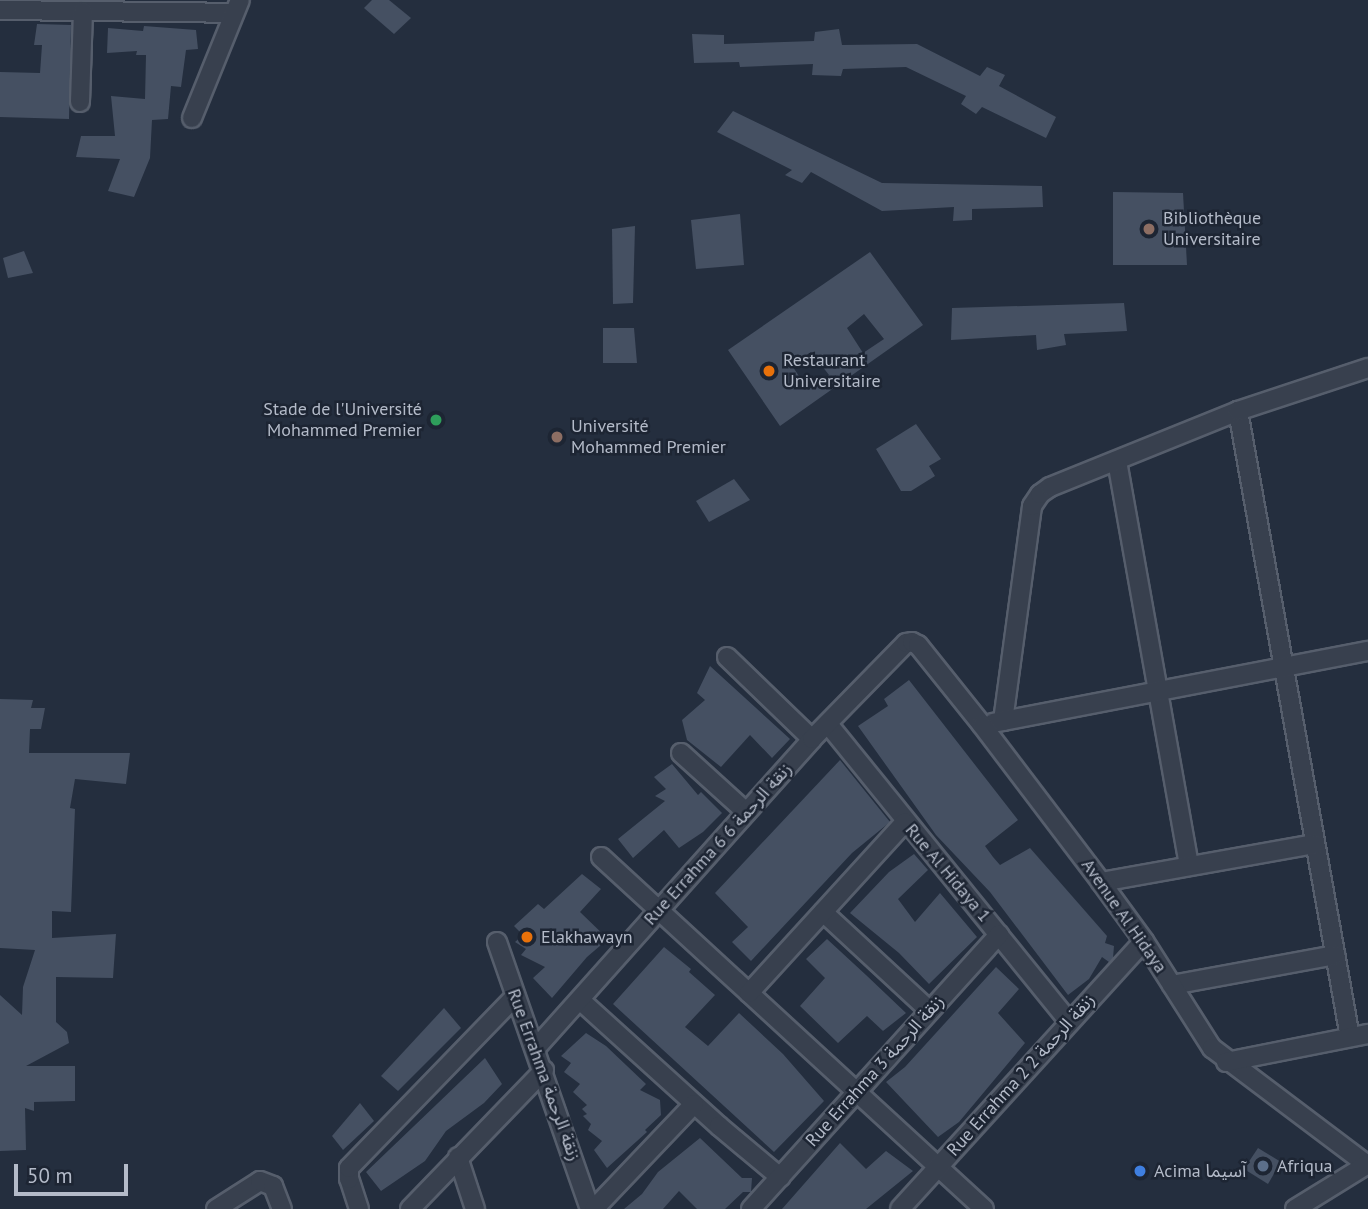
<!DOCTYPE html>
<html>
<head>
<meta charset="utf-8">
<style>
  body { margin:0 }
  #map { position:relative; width:1368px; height:1209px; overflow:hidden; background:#242e3e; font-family:"PT Sans","Noto Sans Arabic",sans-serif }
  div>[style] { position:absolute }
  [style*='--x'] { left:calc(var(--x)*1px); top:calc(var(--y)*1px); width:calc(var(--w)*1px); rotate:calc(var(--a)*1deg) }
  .building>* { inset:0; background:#455062 }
  .roads { filter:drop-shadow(2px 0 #565e6c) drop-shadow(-2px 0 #565e6c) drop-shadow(0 2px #565e6c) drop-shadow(0 -2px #565e6c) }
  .minor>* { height:18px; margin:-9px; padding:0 9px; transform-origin:9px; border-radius:9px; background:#38404e }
  .dots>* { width:19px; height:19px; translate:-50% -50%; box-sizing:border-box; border:4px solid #1d2533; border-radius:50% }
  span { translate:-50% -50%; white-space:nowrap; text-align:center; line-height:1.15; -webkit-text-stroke:5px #1d2533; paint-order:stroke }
  .poi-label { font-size:18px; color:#b4bbc9 }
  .left { translate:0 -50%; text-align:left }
  .right { translate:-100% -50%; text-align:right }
  .street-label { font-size:18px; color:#b4bbc9 }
  .scale { position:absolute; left:14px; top:1164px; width:114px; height:32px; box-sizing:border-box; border:4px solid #b4bbc9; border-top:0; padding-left:9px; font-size:21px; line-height:24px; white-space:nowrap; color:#b4bbc9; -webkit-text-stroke:5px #1d2533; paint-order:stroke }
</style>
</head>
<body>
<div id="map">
  <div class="building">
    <div style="clip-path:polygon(372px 0,389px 0,411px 18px,394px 34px,364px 8px)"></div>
    <div style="clip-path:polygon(37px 24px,71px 25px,69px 119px,0 117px,0 72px,40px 73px,42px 45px,34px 45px)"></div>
    <div style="clip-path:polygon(144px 26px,196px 30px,198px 49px,186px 50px,181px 87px,171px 86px,168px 119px,152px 120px,150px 158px,134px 197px,108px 191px,120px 159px,76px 157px,81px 136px,115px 136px,111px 96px,145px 99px,146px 55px,136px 55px,137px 51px,107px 53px,108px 28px,143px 31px)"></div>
    <div style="clip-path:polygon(839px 29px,842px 45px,917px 44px,980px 76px,987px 67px,1005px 75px,999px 86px,1056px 117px,1046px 138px,982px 107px,976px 114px,961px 104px,966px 96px,906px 67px,843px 69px,841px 76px,812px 75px,813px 64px,740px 67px,739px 62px,694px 63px,692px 34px,724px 35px,724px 44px,814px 41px,815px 32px)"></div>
    <div style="clip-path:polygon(733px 111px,882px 183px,1042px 186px,1043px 207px,972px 209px,972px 220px,953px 221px,954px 207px,882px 211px,811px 172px,802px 183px,785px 175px,792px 170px,717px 132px)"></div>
    <div style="clip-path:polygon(1113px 192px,1183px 193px,1187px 265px,1113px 265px)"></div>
    <div style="clip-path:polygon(740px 214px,744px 265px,696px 269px,691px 220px)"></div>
    <div style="clip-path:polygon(635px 226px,633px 303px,613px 304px,612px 229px)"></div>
    <div style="clip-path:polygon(24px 251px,33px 273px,8px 278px,3px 258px)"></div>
    <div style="clip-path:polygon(evenodd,870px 252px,923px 325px,780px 426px,728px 350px,870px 252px,864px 314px,884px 339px,863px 353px,847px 328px,864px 314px,870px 252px,811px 352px,829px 375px,808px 390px,793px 367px,811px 352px)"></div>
    <div style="clip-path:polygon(1124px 303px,1127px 331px,1064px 334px,1066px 345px,1037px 350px,1036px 335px,951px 340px,952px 308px)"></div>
    <div style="clip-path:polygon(603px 328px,634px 328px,637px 363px,603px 363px)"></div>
    <div style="clip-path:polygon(916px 424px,941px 459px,929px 466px,935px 476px,911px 491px,901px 491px,876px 449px)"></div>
    <div style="clip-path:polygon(734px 479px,750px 500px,709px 522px,696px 501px)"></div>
    <div style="clip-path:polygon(710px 666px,790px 739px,772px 758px,750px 735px,721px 767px,687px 740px,682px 720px,705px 700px,697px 693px)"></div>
    <div style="clip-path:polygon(909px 680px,1018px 820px,985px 846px,993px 857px,1000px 865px,1030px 848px,1107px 936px,1105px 943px,1114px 946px,1113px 958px,1109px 962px,1102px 957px,1089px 979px,1068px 995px,990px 892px,936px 835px,858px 726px,888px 706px,884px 699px)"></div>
    <div style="clip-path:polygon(0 699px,33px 700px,31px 708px,45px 708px,41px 729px,30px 729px,29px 753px,130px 753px,126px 784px,75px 779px,70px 808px,75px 809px,71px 912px,52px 911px,52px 938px,116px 934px,113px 978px,56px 977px,56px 1022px,67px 1032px,69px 1043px,26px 1066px,75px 1066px,75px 1101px,34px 1102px,34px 1111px,25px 1108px,26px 1150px,0 1151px,0 995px,22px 1015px,23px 987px,35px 950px,0 948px)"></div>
    <div style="clip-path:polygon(840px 760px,890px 822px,852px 853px,751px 961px,732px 942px,748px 927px,715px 893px)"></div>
    <div style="clip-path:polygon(672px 764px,698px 795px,701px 792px,722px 813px,703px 832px,679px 848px,664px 830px,633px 858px,618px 839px,665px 801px,655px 796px,666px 789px,654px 777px)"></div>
    <div style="clip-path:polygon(914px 854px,928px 870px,898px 899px,915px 922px,940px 893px,977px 937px,929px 984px,899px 953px,850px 913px,889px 872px)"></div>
    <div style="clip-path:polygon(582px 874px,601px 889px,580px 912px,608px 939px,587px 957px,552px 998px,533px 978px,545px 967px,521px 955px,526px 949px,515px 942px,523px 935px,514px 926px,538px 904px,544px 909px)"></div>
    <div style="clip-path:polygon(827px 939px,866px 975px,906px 1013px,883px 1031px,867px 1016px,838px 1043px,800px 1006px,825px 978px,806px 959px)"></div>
    <div style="clip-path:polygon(664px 947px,691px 969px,689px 972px,715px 995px,685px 1027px,708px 1046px,739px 1013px,783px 1054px,824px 1101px,774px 1152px,613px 1004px)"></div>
    <div style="clip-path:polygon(996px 967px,1019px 989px,998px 1013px,1025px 1043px,959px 1122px,938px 1137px,886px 1082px,905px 1067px)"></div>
    <div style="clip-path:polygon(444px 1008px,461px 1028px,398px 1091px,381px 1076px)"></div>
    <div style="clip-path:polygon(586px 1033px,606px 1046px,646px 1084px,640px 1090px,660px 1100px,661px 1115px,645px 1130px,647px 1132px,607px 1168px,594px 1150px,602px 1141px,588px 1130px,591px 1124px,583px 1116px,587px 1114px,582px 1109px,587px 1105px,573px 1092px,580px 1084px,564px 1072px,571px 1063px,561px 1056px)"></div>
    <div style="clip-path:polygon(485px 1058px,502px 1084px,484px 1103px,446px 1131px,425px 1161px,381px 1191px,366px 1172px)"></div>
    <div style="clip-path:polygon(360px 1103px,374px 1121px,343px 1150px,332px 1136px)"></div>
    <div style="clip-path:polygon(700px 1138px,742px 1178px,752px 1178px,751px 1192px,743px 1192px,725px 1209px,697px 1209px,679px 1191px,663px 1209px,624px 1209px,642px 1194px,658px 1172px)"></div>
    <div style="clip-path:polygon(840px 1143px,866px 1169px,886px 1151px,913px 1171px,866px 1209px,782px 1209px)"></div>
    <div style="clip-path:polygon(1258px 1148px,1281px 1162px,1268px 1184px,1244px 1169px)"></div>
  </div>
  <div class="roads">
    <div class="minor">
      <div style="--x:0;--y:10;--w:234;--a:0.7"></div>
      <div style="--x:80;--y:102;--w:91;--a:-88.1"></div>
      <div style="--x:192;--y:118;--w:127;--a:-67.9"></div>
      <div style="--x:1238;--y:411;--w:636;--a:79.86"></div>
      <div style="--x:1117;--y:461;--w:409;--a:79.9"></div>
      <div style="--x:727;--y:657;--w:118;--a:44"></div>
      <div style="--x:1003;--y:721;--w:217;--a:-82.3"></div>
      <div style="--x:1032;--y:506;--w:14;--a:-56"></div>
      <div style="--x:1040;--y:494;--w:12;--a:-35"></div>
      <div style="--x:1050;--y:487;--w:203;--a:-22"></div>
      <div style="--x:1238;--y:411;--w:137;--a:-18.3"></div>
      <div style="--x:993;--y:723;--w:382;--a:-10.9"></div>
      <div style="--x:828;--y:724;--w:383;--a:51"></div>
      <div style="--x:681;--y:753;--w:88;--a:42.2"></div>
      <div style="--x:601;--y:857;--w:520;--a:42.58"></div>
      <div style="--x:1101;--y:882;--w:217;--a:-10.1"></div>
      <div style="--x:823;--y:912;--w:144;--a:42.8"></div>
      <div style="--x:497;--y:942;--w:283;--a:70.8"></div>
      <div style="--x:1172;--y:985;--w:166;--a:-10.4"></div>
      <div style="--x:749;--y:993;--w:231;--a:-47.6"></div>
      <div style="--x:580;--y:1000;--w:188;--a:42.2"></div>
      <div style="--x:719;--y:1126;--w:80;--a:39.9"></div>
      <div style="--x:535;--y:1049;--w:416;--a:-48.2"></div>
      <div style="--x:812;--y:739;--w:134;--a:-45.6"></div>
      <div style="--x:906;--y:643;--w:6;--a:-9"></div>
      <div style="--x:912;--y:642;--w:7;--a:27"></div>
      <div style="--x:918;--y:645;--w:102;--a:51.3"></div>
      <div style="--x:982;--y:725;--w:197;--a:52.8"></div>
      <div style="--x:1101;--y:882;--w:73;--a:53.9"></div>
      <div style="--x:1144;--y:941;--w:127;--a:57.6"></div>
      <div style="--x:1212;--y:1048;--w:193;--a:37"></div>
      <div style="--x:1226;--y:1062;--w:145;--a:-11.2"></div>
      <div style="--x:458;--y:1157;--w:55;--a:71.9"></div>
      <div style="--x:216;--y:1209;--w:52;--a:-32.5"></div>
      <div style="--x:260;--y:1181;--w:14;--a:21"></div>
      <div style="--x:273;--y:1186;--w:25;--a:69"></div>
      <div style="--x:359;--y:1209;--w:32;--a:-108"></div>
      <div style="--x:349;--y:1179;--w:11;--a:-90"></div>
      <div style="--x:349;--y:1168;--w:238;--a:-45.9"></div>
      <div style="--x:410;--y:1209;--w:193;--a:-46"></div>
      <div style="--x:594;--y:1209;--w:145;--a:-46.4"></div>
      <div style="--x:751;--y:1209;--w:370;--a:-47.9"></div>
      <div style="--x:900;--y:1209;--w:362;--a:-47.7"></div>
      <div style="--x:1295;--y:1209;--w:86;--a:-31.7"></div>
    </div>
  </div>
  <div class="dots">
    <div style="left:1149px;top:229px;background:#8d6e63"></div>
    <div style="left:769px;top:371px;background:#e8710a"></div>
    <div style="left:436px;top:420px;background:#2e9e5b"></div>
    <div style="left:557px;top:437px;background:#8d6e63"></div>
    <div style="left:527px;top:937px;background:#e8710a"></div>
    <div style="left:1263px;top:1166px;background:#5c6f8a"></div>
    <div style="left:1140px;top:1171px;background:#3f7fe0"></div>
  </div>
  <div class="poi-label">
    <span class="left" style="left:1163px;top:229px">Bibliothèque<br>Universitaire</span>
    <span class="left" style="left:783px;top:371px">Restaurant<br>Universitaire</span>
    <span class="right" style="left:422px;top:420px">Stade de l'Université<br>Mohammed Premier</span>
    <span class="left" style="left:571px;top:437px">Université<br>Mohammed Premier</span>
    <span class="left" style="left:541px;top:937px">Elakhawayn</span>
    <span class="left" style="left:1277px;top:1166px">Afriqua</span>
    <span class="left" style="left:1154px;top:1171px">Acima آسيما</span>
  </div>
  <div class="street-label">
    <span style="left:718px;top:844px;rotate:-48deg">Rue Errahma 6 6 زنقة الرحمة</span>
    <span style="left:948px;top:873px;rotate:50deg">Rue Al Hidaya 1</span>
    <span style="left:1124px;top:916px;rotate:55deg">Avenue Al Hidaya</span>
    <span style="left:875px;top:1071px;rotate:-48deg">Rue Errahma 3 زنقة الرحمة</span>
    <span style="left:544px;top:1075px;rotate:70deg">Rue Errahma زنقة الرحمة</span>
    <span style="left:1021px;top:1075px;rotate:-48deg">Rue Errahma 2 2 زنقة الرحمة</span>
  </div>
  <div class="scale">50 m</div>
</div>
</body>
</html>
